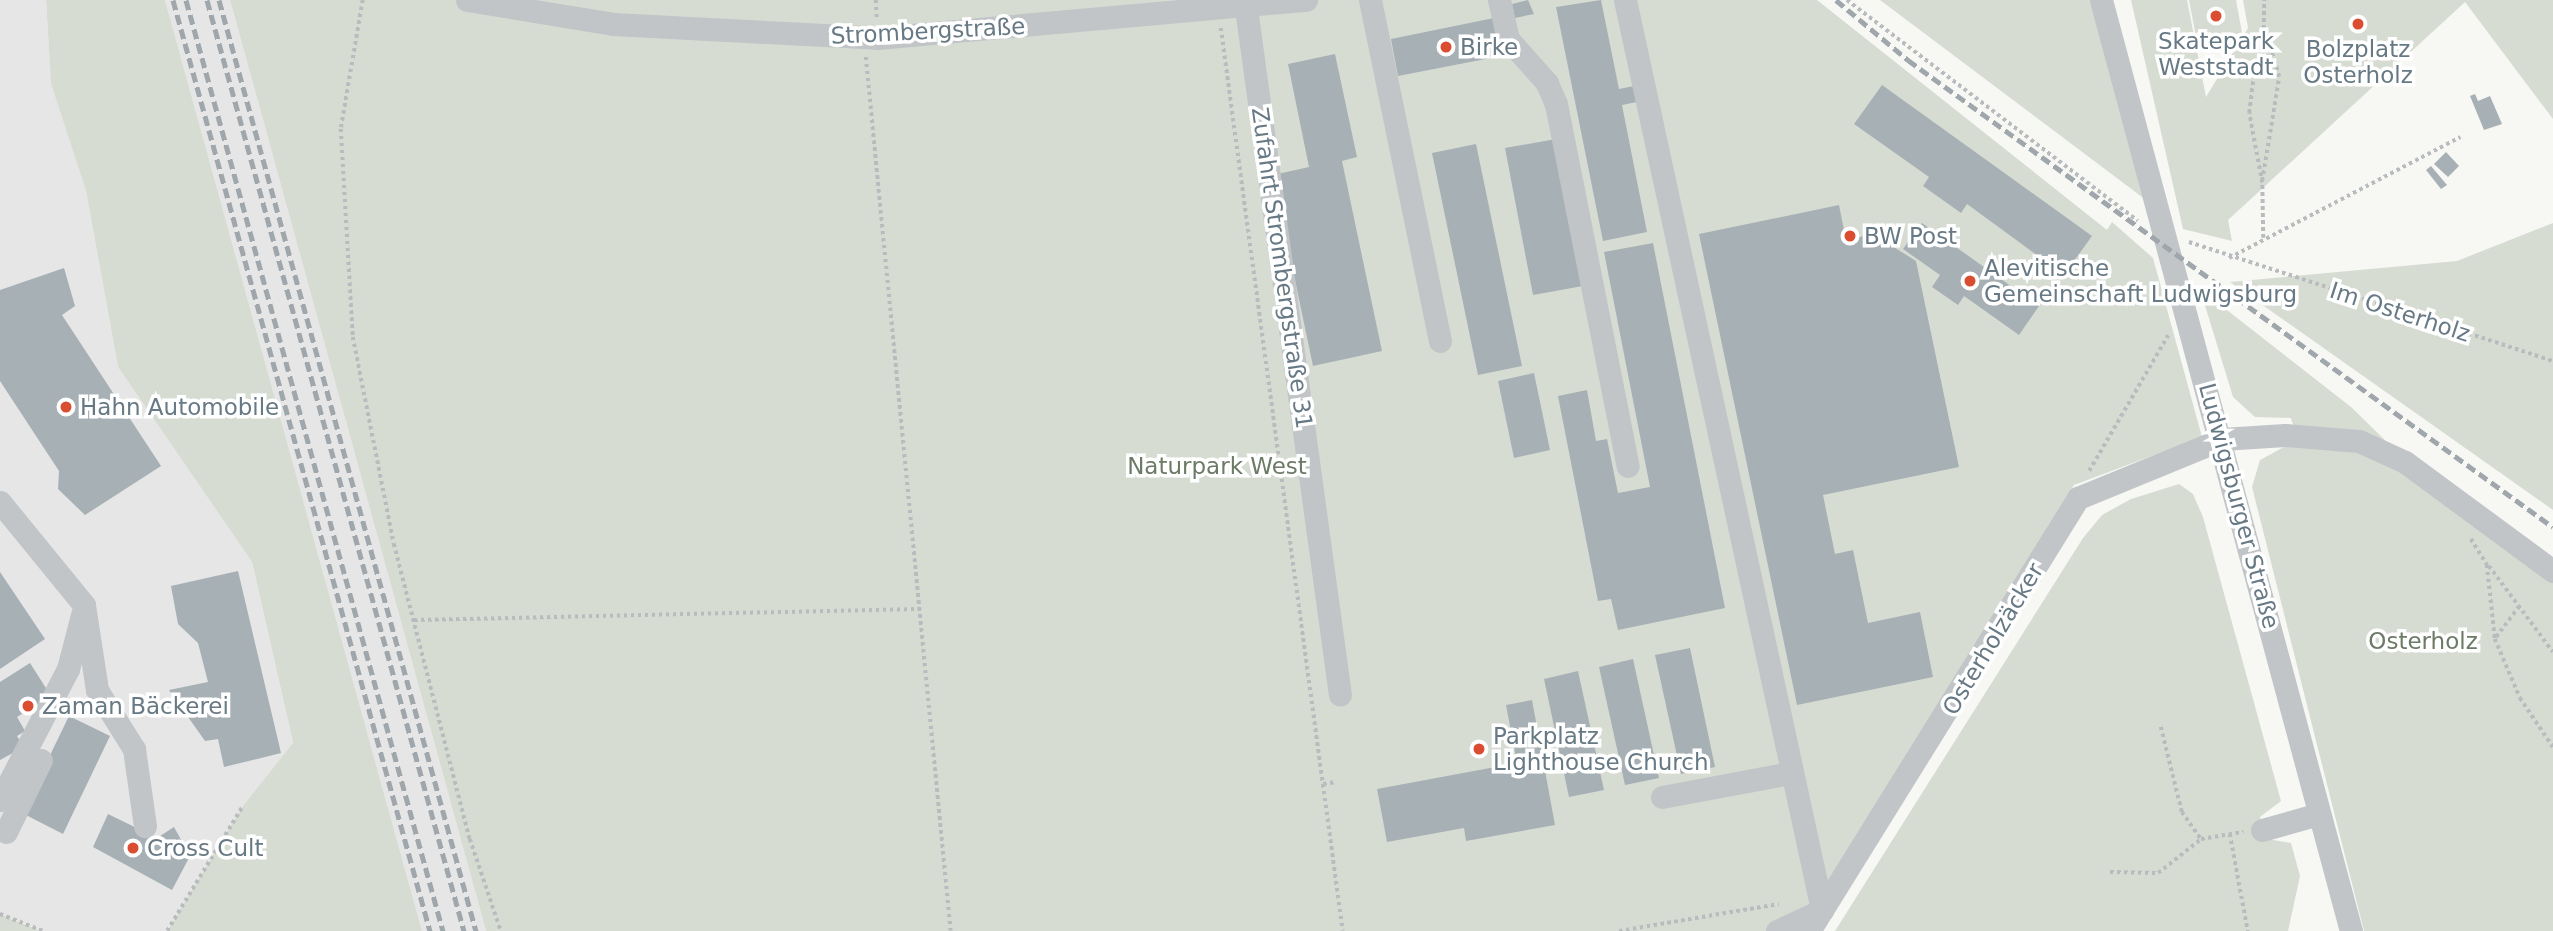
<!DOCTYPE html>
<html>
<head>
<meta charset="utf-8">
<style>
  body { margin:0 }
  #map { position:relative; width:2553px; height:931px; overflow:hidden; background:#f7f7f4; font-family:"DejaVu Sans",sans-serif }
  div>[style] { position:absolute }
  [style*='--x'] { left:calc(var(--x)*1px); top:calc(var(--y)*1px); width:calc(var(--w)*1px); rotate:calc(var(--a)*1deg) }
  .built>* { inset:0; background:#e5e6e5 }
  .green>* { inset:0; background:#d7dcd3 }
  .building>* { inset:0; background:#a7b0b5 }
  .path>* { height:3.5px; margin-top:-1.75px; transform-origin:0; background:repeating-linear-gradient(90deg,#b9bcbe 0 3.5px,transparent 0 7px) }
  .minor>* { height:23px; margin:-11.5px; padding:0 11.5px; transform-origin:11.5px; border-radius:11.5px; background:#c1c5c8 }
  .rail>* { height:5px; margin-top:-2.5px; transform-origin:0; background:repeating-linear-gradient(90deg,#a0a7ac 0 10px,transparent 0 15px) }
  .dots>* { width:19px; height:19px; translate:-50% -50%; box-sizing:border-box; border:4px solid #fff; border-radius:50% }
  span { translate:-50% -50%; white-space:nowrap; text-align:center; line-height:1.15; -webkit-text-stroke:7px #fff; paint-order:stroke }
  .street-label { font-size:23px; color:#677984 }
  .poi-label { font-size:23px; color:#677984 }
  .left { translate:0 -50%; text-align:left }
  .park-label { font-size:23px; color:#6c7b66 }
</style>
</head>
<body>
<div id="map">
  <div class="built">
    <div style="clip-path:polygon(0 0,46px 0,51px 84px,86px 191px,118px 367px,252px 562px,293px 744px,242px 807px,167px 931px,43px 931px,0 914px)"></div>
    <div style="clip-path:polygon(165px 0,230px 0,486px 931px,422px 931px)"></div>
  </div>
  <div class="green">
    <div style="clip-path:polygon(46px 0,165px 0,422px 931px,167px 931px,242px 807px,293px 743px,252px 562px,118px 367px,86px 191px,51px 84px)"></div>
    <div style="clip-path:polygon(230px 0,1817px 0,2107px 230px,2112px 222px,2153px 258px,2202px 437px,2074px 485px,1799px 931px,486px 931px)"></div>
    <div style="clip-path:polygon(1880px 0,2095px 0,2162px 212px)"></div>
    <div style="clip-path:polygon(2131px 0,2187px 0,2206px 97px,2248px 28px,2243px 0,2553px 0,2553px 119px,2465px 2px,2228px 220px,2232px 241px,2183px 229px)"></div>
    <div style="clip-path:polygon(2189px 0,2236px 0,2242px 33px,2197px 42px)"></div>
    <div style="clip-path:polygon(2553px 223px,2553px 510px,2230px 282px,2457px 261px)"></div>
    <div style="clip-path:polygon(2200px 289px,2351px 407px,2431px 485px,2553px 576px,2553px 931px,2364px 931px,2252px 487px,2260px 460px,2297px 440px,2291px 418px,2255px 417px,2233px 397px)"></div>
    <div style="clip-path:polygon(2179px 484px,2193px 494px,2203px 517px,2281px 801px,2260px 817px,2267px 839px,2291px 843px,2300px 876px,2288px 931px,1835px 931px,2083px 538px,2102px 515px,2131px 499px)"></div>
    <div style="clip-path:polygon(0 914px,34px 928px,43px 931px,0 931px)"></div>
  </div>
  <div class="building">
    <div style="clip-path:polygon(1528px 0,1534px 14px,1515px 18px,1512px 4px)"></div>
    <div style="clip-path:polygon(1601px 0,1619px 89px,1634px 86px,1637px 102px,1622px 105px,1647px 232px,1603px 241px,1556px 7px)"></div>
    <div style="clip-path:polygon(1494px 18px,1501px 56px,1398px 76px,1391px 39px)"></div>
    <div style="clip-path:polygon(1335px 54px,1357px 157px,1342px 161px,1382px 351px,1313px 366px,1273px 175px,1309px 167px,1288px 64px)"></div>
    <div style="clip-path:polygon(1882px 85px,2092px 236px,2064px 275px,1967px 204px,1961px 213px,1923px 186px,1929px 177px,1854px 124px)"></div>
    <div style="clip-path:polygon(2475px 94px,2478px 101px,2490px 96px,2502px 124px,2484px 130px,2470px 96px)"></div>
    <div style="clip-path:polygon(1556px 139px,1583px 286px,1533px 295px,1505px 148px)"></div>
    <div style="clip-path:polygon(1476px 144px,1522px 366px,1478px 375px,1432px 153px)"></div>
    <div style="clip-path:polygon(2446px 152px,2459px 166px,2448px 177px,2434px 164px)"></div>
    <div style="clip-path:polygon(2431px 166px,2447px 185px,2441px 189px,2426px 170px)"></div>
    <div style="clip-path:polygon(1839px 205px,1846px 240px,1873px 234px,1916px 261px,1959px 467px,1823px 495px,1835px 554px,1853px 550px,1868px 623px,1920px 612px,1933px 677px,1797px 705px,1699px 234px)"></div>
    <div style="clip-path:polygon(1922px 223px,2039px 306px,2019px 335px,1964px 296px,1958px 305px,1932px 287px,1940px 275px,1903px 249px)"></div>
    <div style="clip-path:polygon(1653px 243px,1725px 608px,1618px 630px,1611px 599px,1598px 601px,1558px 396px,1587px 390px,1596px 441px,1607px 439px,1618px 493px,1650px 487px,1604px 252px)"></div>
    <div style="clip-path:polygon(64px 268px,75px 306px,62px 315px,161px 466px,85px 515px,58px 489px,59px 471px,0 381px,0 290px)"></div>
    <div style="clip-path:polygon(1534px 373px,1550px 450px,1514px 458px,1498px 381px)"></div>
    <div style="clip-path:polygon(238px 571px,281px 753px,224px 767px,218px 739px,205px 741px,169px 690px,208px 682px,198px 643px,178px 624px,171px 586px)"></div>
    <div style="clip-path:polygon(0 572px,45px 639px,0 669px)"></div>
    <div style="clip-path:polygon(1690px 648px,1715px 767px,1681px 774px,1655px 655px)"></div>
    <div style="clip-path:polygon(1633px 659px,1659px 778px,1625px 785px,1599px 667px)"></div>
    <div style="clip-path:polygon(30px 663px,51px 696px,17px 717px,25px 731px,17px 736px,24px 747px,0 760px,0 682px)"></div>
    <div style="clip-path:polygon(1578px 671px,1604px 790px,1569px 797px,1544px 679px)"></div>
    <div style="clip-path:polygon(1532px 700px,1555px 825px,1466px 841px,1464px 828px,1387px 842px,1377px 789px,1517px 763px,1506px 705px)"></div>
    <div style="clip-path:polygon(69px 716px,110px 736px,63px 834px,22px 813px)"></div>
    <div style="clip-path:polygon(108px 814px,157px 838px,174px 827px,190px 856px,172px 890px,93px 847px)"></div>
  </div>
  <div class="path">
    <div style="--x:363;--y:0;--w:131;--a:99.7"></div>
    <div style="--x:341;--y:129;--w:208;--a:86.7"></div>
    <div style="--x:353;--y:337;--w:211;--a:78.8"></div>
    <div style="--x:394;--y:544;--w:305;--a:75.6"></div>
    <div style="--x:470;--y:839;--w:97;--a:71.4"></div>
    <div style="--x:876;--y:0;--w:19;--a:87"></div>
    <div style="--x:1847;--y:0;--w:365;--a:37.2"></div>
    <div style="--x:1221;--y:28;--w:911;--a:82.31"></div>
    <div style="--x:866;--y:57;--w:878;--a:84.45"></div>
    <div style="--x:2262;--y:181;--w:105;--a:-80.7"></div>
    <div style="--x:2279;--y:77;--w:48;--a:-106.9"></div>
    <div style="--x:2263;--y:238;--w:55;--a:-91"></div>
    <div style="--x:2262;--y:183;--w:71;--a:-100.5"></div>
    <div style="--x:2249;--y:113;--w:41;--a:-83"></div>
    <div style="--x:2254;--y:72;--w:17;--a:-59"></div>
    <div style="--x:2263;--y:57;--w:57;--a:-89"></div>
    <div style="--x:2189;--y:242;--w:383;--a:18.1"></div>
    <div style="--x:2229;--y:258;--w:261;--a:-27.6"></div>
    <div style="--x:2089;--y:471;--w:157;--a:-59.8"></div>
    <div style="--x:2471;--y:539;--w:31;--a:58"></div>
    <div style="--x:2487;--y:565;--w:74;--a:83.8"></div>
    <div style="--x:2495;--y:639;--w:64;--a:67"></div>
    <div style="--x:2520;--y:698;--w:59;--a:56"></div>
    <div style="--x:2489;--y:566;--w:107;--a:53.3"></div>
    <div style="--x:414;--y:620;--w:504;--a:-1.25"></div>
    <div style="--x:2496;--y:637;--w:38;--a:-53"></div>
    <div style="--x:2161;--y:727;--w:88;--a:76.1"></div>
    <div style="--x:2182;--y:812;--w:33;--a:55"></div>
    <div style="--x:1323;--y:784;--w:13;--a:-9"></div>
    <div style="--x:2230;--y:834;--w:99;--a:79.5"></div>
    <div style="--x:2110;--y:872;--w:48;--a:1.2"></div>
    <div style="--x:2158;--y:873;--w:55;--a:-38.3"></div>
    <div style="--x:2201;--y:839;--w:43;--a:-9.5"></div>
    <div style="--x:0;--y:914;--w:46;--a:21.6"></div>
    <div style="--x:167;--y:931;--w:145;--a:-58.8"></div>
    <div style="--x:1619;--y:931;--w:162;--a:-9.6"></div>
  </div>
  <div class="minor">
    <div style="--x:467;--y:0;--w:148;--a:9.3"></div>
    <div style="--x:613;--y:24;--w:264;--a:3"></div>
    <div style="--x:877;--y:38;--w:431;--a:-5.1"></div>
    <div style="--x:1370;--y:0;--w:348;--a:78.4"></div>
    <div style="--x:1499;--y:0;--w:40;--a:77"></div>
    <div style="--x:1508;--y:39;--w:59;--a:48.4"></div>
    <div style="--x:1547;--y:83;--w:23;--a:67"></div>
    <div style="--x:1556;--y:104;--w:369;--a:78.8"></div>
    <div style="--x:1625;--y:0;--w:931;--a:77.78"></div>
    <div style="--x:2101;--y:0;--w:964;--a:74.97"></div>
    <div style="--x:1246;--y:8;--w:693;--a:82.21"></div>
    <div style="--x:0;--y:502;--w:133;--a:50.8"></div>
    <div style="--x:84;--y:605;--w:86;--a:81.3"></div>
    <div style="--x:97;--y:690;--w:70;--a:57.9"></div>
    <div style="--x:134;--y:749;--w:78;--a:81.9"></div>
    <div style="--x:1662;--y:797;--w:130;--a:-10.6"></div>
    <div style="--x:0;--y:800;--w:148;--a:-62.6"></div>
    <div style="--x:68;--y:669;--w:56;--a:-75.5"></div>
    <div style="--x:2262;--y:830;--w:59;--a:-15.7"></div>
    <div style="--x:6;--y:832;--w:80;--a:-64.1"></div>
    <div style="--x:1777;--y:931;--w:50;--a:-25"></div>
    <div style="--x:1809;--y:931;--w:510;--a:-58.15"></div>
    <div style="--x:2078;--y:498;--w:156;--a:-22.3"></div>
    <div style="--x:2222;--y:439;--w:63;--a:-3.6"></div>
    <div style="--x:2285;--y:435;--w:74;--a:4.6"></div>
    <div style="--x:2359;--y:441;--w:51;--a:24.5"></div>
    <div style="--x:2405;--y:462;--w:184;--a:36.4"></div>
  </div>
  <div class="rail">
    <div style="--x:173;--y:0;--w:966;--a:74.57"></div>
    <div style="--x:186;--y:0;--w:966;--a:74.57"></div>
    <div style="--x:207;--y:0;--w:966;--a:74.57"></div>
    <div style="--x:219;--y:0;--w:966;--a:74.57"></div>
    <div style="--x:1836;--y:0;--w:94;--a:39.8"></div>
    <div style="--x:1908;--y:60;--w:796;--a:35.91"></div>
  </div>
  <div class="dots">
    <div style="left:2216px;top:16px;background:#db4d30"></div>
    <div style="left:2358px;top:24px;background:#db4d30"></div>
    <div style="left:1446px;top:47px;background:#db4d30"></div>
    <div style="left:1850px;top:236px;background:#db4d30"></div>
    <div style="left:1970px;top:281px;background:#db4d30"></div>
    <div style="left:66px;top:407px;background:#db4d30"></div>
    <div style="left:28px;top:706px;background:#db4d30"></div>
    <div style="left:1479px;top:749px;background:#db4d30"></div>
    <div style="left:133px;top:848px;background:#db4d30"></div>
  </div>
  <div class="street-label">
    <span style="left:928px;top:31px;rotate:-3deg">Strombergstraße</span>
    <span style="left:1282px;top:268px;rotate:82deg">Zufahrt Strombergstraße 31</span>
    <span style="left:2400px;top:312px;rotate:18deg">Im Osterholz</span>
    <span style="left:2239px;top:506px;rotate:75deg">Ludwigsburger Straße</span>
    <span style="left:1993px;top:639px;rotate:-59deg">Osterholzäcker</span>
  </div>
  <div class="poi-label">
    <span style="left:2216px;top:54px">Skatepark<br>Weststadt</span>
    <span class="left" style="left:1460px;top:47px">Birke</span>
    <span style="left:2358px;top:62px">Bolzplatz<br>Osterholz</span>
    <span class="left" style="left:1864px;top:236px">BW Post</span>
    <span class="left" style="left:1984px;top:281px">Alevitische<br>Gemeinschaft Ludwigsburg</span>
    <span class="left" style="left:80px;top:407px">Hahn Automobile</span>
    <span class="left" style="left:42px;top:706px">Zaman Bäckerei</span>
    <span class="left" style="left:1493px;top:749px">Parkplatz<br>Lighthouse Church</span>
    <span class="left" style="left:147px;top:848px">Cross Cult</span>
  </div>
  <div class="park-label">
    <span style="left:1217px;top:466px">Naturpark West</span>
    <span style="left:2423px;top:641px">Osterholz</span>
  </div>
</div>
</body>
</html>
